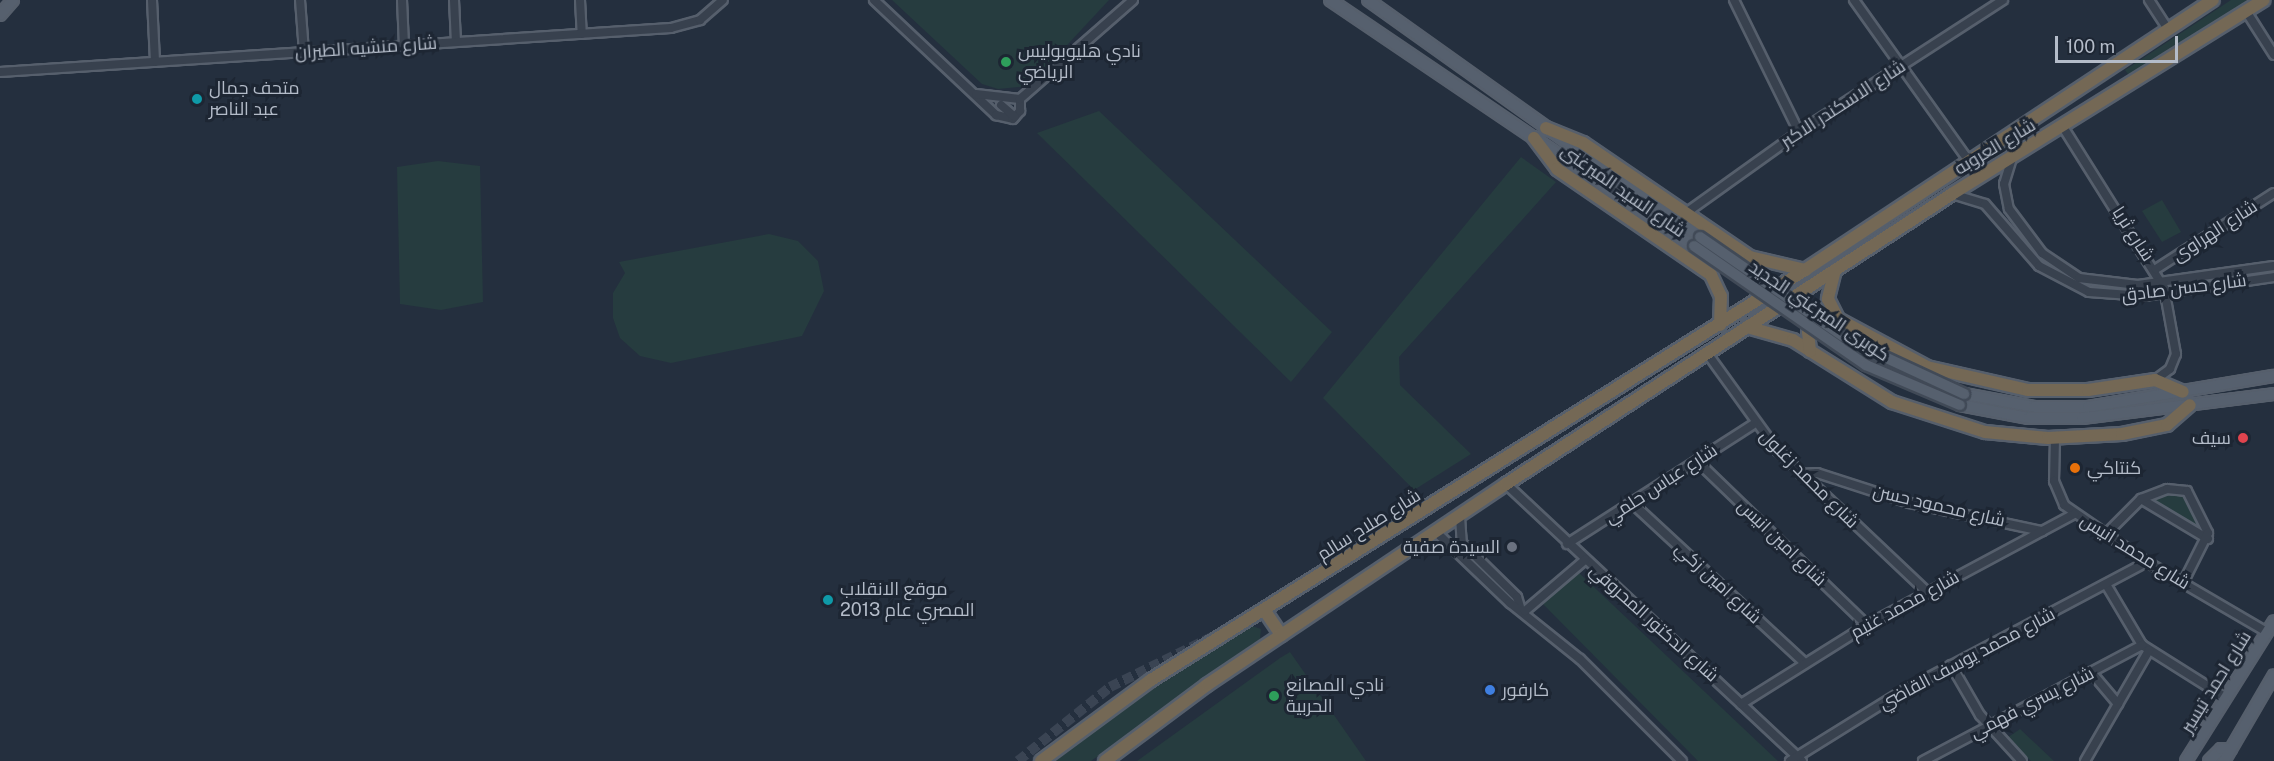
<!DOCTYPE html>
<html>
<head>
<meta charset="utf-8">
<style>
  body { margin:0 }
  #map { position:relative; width:2274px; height:761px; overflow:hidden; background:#242f3e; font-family:"Public Sans",Cairo,sans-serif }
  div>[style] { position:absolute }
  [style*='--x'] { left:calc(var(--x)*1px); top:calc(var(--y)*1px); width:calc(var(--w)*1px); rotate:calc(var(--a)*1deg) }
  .green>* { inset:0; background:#263c3f }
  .major-tunnel>* { height:10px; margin-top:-5px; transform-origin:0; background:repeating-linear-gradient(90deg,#3a4453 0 10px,transparent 0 15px) }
  .roads { filter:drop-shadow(2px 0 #565f6c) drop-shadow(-2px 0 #565f6c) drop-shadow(0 2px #565f6c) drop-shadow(0 -2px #565f6c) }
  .minor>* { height:8px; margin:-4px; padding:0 4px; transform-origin:4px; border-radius:4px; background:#38414e }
  .major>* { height:10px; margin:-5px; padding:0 5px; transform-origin:5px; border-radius:5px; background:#56606e }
  .highway>* { height:12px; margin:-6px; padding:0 6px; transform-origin:6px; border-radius:6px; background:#746855 }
  .bridges { filter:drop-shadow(2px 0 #414a57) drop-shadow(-2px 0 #414a57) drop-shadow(0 2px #414a57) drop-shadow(0 -2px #414a57) }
  .major-bridge>* { height:10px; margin:-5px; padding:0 5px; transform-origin:5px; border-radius:5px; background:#56606e }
  .dots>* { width:16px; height:16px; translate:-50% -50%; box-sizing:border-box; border:3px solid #1d2633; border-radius:50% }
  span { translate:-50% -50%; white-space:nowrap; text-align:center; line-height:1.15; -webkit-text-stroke:6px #1d2633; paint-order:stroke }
  .street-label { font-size:18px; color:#b4bcc9 }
  .poi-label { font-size:18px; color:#b4bcc9 }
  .left { translate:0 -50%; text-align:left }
  .right { translate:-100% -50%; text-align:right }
  .scale { position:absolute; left:2055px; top:36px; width:123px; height:27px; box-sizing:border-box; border:3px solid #b4bcc9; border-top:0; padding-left:8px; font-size:18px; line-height:21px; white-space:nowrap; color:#b4bcc9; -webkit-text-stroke:4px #1d2633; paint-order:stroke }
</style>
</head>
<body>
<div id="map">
  <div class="green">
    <div style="clip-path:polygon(892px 0,1109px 0,1029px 86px,998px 89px,982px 84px)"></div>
    <div style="clip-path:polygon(2231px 0,2251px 0,2131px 78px,2125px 70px)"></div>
    <div style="clip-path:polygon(1099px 111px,1332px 332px,1291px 382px,1037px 133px)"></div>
    <div style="clip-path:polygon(1521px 157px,1556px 182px,1399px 357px,1400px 385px,1471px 454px,1414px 490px,1323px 398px)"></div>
    <div style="clip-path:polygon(438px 161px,480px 166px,483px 302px,441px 310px,400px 304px,397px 167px)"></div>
    <div style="clip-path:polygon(2162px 200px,2181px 232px,2162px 242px,2142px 211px)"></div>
    <div style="clip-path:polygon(769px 234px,798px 241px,818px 261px,824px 291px,802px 336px,671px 363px,640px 356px,620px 338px,613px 318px,613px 293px,625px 273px,619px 262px)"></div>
    <div style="clip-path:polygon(2191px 490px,2203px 510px,2207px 533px,2150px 499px)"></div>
    <div style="clip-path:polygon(1578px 572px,1778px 761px,1698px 761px,1542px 603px)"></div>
    <div style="clip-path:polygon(1252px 626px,1261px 629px,1260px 639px,1091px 761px,1055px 761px,1155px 683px)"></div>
    <div style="clip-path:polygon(1290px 652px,1366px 761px,1137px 761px,1280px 658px)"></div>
    <div style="clip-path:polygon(2020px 729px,2054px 761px,2031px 761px,2007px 738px)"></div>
  </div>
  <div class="major-tunnel">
    <div style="--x:1018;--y:761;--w:118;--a:-38.8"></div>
    <div style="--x:1110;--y:687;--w:116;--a:-26.1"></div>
  </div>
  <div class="roads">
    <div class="minor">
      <div style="--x:152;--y:0;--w:62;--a:87.2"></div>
      <div style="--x:300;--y:0;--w:52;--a:85.6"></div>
      <div style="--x:402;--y:0;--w:45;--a:87.5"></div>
      <div style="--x:454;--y:0;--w:42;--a:87.3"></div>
      <div style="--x:580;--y:0;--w:34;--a:87"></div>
      <div style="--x:874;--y:0;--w:168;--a:43.3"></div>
      <div style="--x:996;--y:115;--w:17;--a:13"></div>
      <div style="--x:1013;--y:119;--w:11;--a:-49"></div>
      <div style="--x:1020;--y:111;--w:12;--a:-90"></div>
      <div style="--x:1734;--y:0;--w:147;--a:63.8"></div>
      <div style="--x:1854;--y:0;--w:198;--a:54.5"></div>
      <div style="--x:2149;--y:0;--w:35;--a:57"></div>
      <div style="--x:2246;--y:11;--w:52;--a:57.5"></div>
      <div style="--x:0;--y:72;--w:672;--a:-3.75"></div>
      <div style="--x:671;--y:28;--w:30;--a:-15"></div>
      <div style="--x:700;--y:20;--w:30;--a:-41"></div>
      <div style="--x:976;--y:94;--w:44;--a:6.5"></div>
      <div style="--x:1020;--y:99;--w:150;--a:-41.2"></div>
      <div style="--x:1001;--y:105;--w:18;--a:41"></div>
      <div style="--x:2063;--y:127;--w:190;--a:57.9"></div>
      <div style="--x:2164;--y:288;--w:67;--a:79.7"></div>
      <div style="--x:2176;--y:354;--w:16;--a:112"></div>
      <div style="--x:2170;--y:369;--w:19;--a:144"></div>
      <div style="--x:2012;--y:158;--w:27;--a:107"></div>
      <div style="--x:2004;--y:184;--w:25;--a:79"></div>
      <div style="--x:2009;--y:209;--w:55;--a:53.1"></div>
      <div style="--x:2042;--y:253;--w:45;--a:34"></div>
      <div style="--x:2079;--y:278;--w:59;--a:6.8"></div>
      <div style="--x:2138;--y:285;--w:137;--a:-8"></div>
      <div style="--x:1952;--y:194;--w:34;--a:17"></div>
      <div style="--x:1985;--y:204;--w:82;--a:48.9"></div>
      <div style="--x:2039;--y:266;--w:56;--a:27.5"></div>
      <div style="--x:2089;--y:292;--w:55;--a:4.2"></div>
      <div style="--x:2144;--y:296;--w:131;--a:-8.3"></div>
      <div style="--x:1686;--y:213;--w:139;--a:-35.6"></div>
      <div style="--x:1799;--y:132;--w:243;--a:-32.9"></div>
      <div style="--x:2156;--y:269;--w:140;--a:-32.8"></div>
      <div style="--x:1707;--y:353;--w:120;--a:54.2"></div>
      <div style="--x:1777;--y:450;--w:207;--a:43.4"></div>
      <div style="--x:2055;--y:438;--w:43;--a:91.3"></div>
      <div style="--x:2054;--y:481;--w:26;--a:67"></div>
      <div style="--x:2064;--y:505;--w:101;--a:34.5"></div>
      <div style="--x:2147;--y:562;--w:139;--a:30.3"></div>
      <div style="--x:1697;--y:461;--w:236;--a:44"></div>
      <div style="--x:1801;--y:474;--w:16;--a:-4"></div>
      <div style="--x:1817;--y:473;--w:98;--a:17.9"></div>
      <div style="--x:1910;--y:503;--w:135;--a:12"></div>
      <div style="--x:1506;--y:484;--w:405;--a:43.1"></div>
      <div style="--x:2141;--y:499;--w:78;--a:30.8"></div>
      <div style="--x:1632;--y:503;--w:234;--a:42.8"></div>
      <div style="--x:1460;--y:517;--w:26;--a:86"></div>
      <div style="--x:1462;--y:543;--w:77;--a:44.5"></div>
      <div style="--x:1517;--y:597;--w:10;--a:73"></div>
      <div style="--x:1436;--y:532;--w:103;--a:43.8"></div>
      <div style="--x:1510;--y:603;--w:90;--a:38.7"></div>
      <div style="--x:1580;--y:659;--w:144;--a:45"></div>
      <div style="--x:2105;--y:535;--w:51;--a:-45"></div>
      <div style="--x:2141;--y:499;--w:28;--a:-21"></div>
      <div style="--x:2167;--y:489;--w:20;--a:6"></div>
      <div style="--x:2187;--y:491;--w:47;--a:63.4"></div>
      <div style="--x:2208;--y:533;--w:56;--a:116.6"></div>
      <div style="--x:1567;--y:544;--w:222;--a:-32.7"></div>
      <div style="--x:2107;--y:586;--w:69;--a:59.3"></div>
      <div style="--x:2142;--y:645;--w:99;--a:32.2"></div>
      <div style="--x:1525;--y:611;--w:79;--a:-40.4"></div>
      <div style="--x:1951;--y:665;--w:58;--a:59.9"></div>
      <div style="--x:1980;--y:715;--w:62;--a:47.6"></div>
      <div style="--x:2091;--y:672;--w:42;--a:49.8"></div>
      <div style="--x:1741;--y:704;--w:149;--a:-32.1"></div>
      <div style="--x:1867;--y:625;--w:235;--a:-28.2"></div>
      <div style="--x:1790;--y:761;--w:131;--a:-31.9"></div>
      <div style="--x:1901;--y:692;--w:278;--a:-27.9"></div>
      <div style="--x:1923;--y:761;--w:248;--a:-27.9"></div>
      <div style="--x:2085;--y:761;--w:128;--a:-60"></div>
    </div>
    <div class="major">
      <div style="--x:1330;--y:0;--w:439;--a:34.1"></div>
      <div style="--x:1368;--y:0;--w:408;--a:35.5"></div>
      <div style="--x:0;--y:15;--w:20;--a:-49"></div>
      <div style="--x:1964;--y:394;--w:71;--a:10.5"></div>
      <div style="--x:2034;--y:407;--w:54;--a:0"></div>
      <div style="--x:2088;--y:407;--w:189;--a:-9.5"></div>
      <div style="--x:1960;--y:405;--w:70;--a:10.7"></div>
      <div style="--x:2029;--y:418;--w:53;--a:0"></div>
      <div style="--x:2082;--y:418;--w:193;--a:-7.1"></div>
      <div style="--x:2186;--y:761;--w:165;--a:-57.8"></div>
      <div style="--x:2209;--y:761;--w:17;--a:-45"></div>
      <div style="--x:2221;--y:749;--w:10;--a:0"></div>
      <div style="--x:2224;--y:761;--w:99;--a:-59.8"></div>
    </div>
    <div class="highway">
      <div style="--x:1546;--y:128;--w:40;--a:22"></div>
      <div style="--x:1583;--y:143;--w:202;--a:34.3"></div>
      <div style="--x:1750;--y:257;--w:57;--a:13.3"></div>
      <div style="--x:1534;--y:138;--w:39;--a:53"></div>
      <div style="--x:1557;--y:169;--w:187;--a:34.5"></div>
      <div style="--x:1711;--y:275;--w:23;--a:65"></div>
      <div style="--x:1721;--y:296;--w:29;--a:92"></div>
      <div style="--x:1835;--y:270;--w:30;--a:104"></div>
      <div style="--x:1828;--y:299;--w:22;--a:63"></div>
      <div style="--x:1838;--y:319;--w:101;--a:28.3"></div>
      <div style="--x:1927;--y:367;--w:104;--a:12.8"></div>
      <div style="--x:2028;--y:390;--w:60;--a:0"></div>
      <div style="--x:2088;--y:390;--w:68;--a:-8.5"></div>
      <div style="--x:2155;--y:380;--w:30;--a:23"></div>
      <div style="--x:1747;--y:327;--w:48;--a:15.8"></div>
      <div style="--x:1793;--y:340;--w:117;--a:32.1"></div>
      <div style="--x:1892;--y:402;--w:98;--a:17.9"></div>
      <div style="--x:1985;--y:432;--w:63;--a:5.4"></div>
      <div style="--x:2048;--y:438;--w:74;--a:-3.1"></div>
      <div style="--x:2122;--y:434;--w:46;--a:-11.3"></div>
      <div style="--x:2167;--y:425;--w:30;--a:-41"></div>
      <div style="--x:1810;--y:351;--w:19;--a:-96"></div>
      <div style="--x:1808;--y:332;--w:17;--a:-45"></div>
      <div style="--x:1265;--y:611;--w:29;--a:56"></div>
      <div style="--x:1041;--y:761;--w:137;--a:-36.4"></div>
      <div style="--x:1151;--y:680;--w:772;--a:-32.08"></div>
      <div style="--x:1805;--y:270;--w:489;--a:-33.5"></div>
      <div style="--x:1105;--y:761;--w:127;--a:-36.7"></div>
      <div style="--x:1207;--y:685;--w:360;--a:-33.9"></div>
      <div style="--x:1506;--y:484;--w:532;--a:-33.03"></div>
      <div style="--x:1952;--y:194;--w:367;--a:-31.9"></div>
    </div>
  </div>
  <div class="bridges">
    <div class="major-bridge">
      <div style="--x:1700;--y:237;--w:183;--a:34.7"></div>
      <div style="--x:1850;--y:341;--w:126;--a:24.9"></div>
      <div style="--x:1694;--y:246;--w:209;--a:34.7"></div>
      <div style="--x:1866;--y:365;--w:102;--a:23.1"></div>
    </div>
  </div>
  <div class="dots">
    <div style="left:1006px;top:62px;background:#2e9e5b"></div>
    <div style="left:197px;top:99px;background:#0f9aa8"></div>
    <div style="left:2243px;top:438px;background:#e0444e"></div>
    <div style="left:2075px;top:468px;background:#e8710a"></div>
    <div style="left:1512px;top:547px;background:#6b7280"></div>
    <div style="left:828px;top:600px;background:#0f9aa8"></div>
    <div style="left:1490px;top:690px;background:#3f7fe0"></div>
    <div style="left:1274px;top:696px;background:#2e9e5b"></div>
  </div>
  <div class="street-label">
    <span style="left:366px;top:48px;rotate:-4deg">شارع منشيه الطيران</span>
    <span style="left:1843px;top:104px;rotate:-33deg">شارع الاسكندر الاكبر</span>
    <span style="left:1995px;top:147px;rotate:-31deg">شارع العروبه</span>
    <span style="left:1623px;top:191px;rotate:35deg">شارع السيد الميرغنى</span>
    <span style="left:2215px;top:231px;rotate:-33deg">شارع الهراوى</span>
    <span style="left:2133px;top:234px;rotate:57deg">شارع ثريا</span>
    <span style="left:2184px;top:288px;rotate:-7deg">شارع حسن صادق</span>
    <span style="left:1819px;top:311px;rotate:34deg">كوبرى الميرغني الجديد</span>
    <span style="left:1809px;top:479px;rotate:45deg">شارع محمد زغلول</span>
    <span style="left:1661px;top:484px;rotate:-33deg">شارع عباس حلمي</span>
    <span style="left:1939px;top:506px;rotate:13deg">شارع محمود حسن</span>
    <span style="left:1369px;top:525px;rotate:-32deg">شارع صلاح سالم</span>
    <span style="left:1782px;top:543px;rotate:44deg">شارع امين انيس</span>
    <span style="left:2135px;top:552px;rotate:32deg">شارع محمد انيس</span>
    <span style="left:1718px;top:583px;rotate:43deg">شارع امين زكي</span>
    <span style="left:1905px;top:605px;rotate:-29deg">شارع محمد غنيم</span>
    <span style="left:1654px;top:623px;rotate:42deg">شارع الدكتور المحروقي</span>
    <span style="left:1967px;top:659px;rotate:-28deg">شارع محمد يوسف القاضي</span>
    <span style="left:2216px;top:682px;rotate:-58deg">شارع احمد تيسير</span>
    <span style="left:2032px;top:703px;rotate:-27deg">شارع يسري فهمي</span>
  </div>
  <div class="poi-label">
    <span class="left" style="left:1018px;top:62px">نادي هليوبوليس<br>الرياضي</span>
    <span class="left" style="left:209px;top:99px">متحف جمال<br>عبد الناصر</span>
    <span class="right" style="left:2231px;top:438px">سيف</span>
    <span class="left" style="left:2087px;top:468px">كنتاكي</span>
    <span class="right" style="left:1500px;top:547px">السيدة صفية</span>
    <span class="left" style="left:840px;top:600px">موقع الانقلاب<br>المصري عام 2013</span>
    <span class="left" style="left:1286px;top:696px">نادي المصانع<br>الحربية</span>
    <span class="left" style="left:1502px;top:690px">كارفور</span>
  </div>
  <div class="scale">100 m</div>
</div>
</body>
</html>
